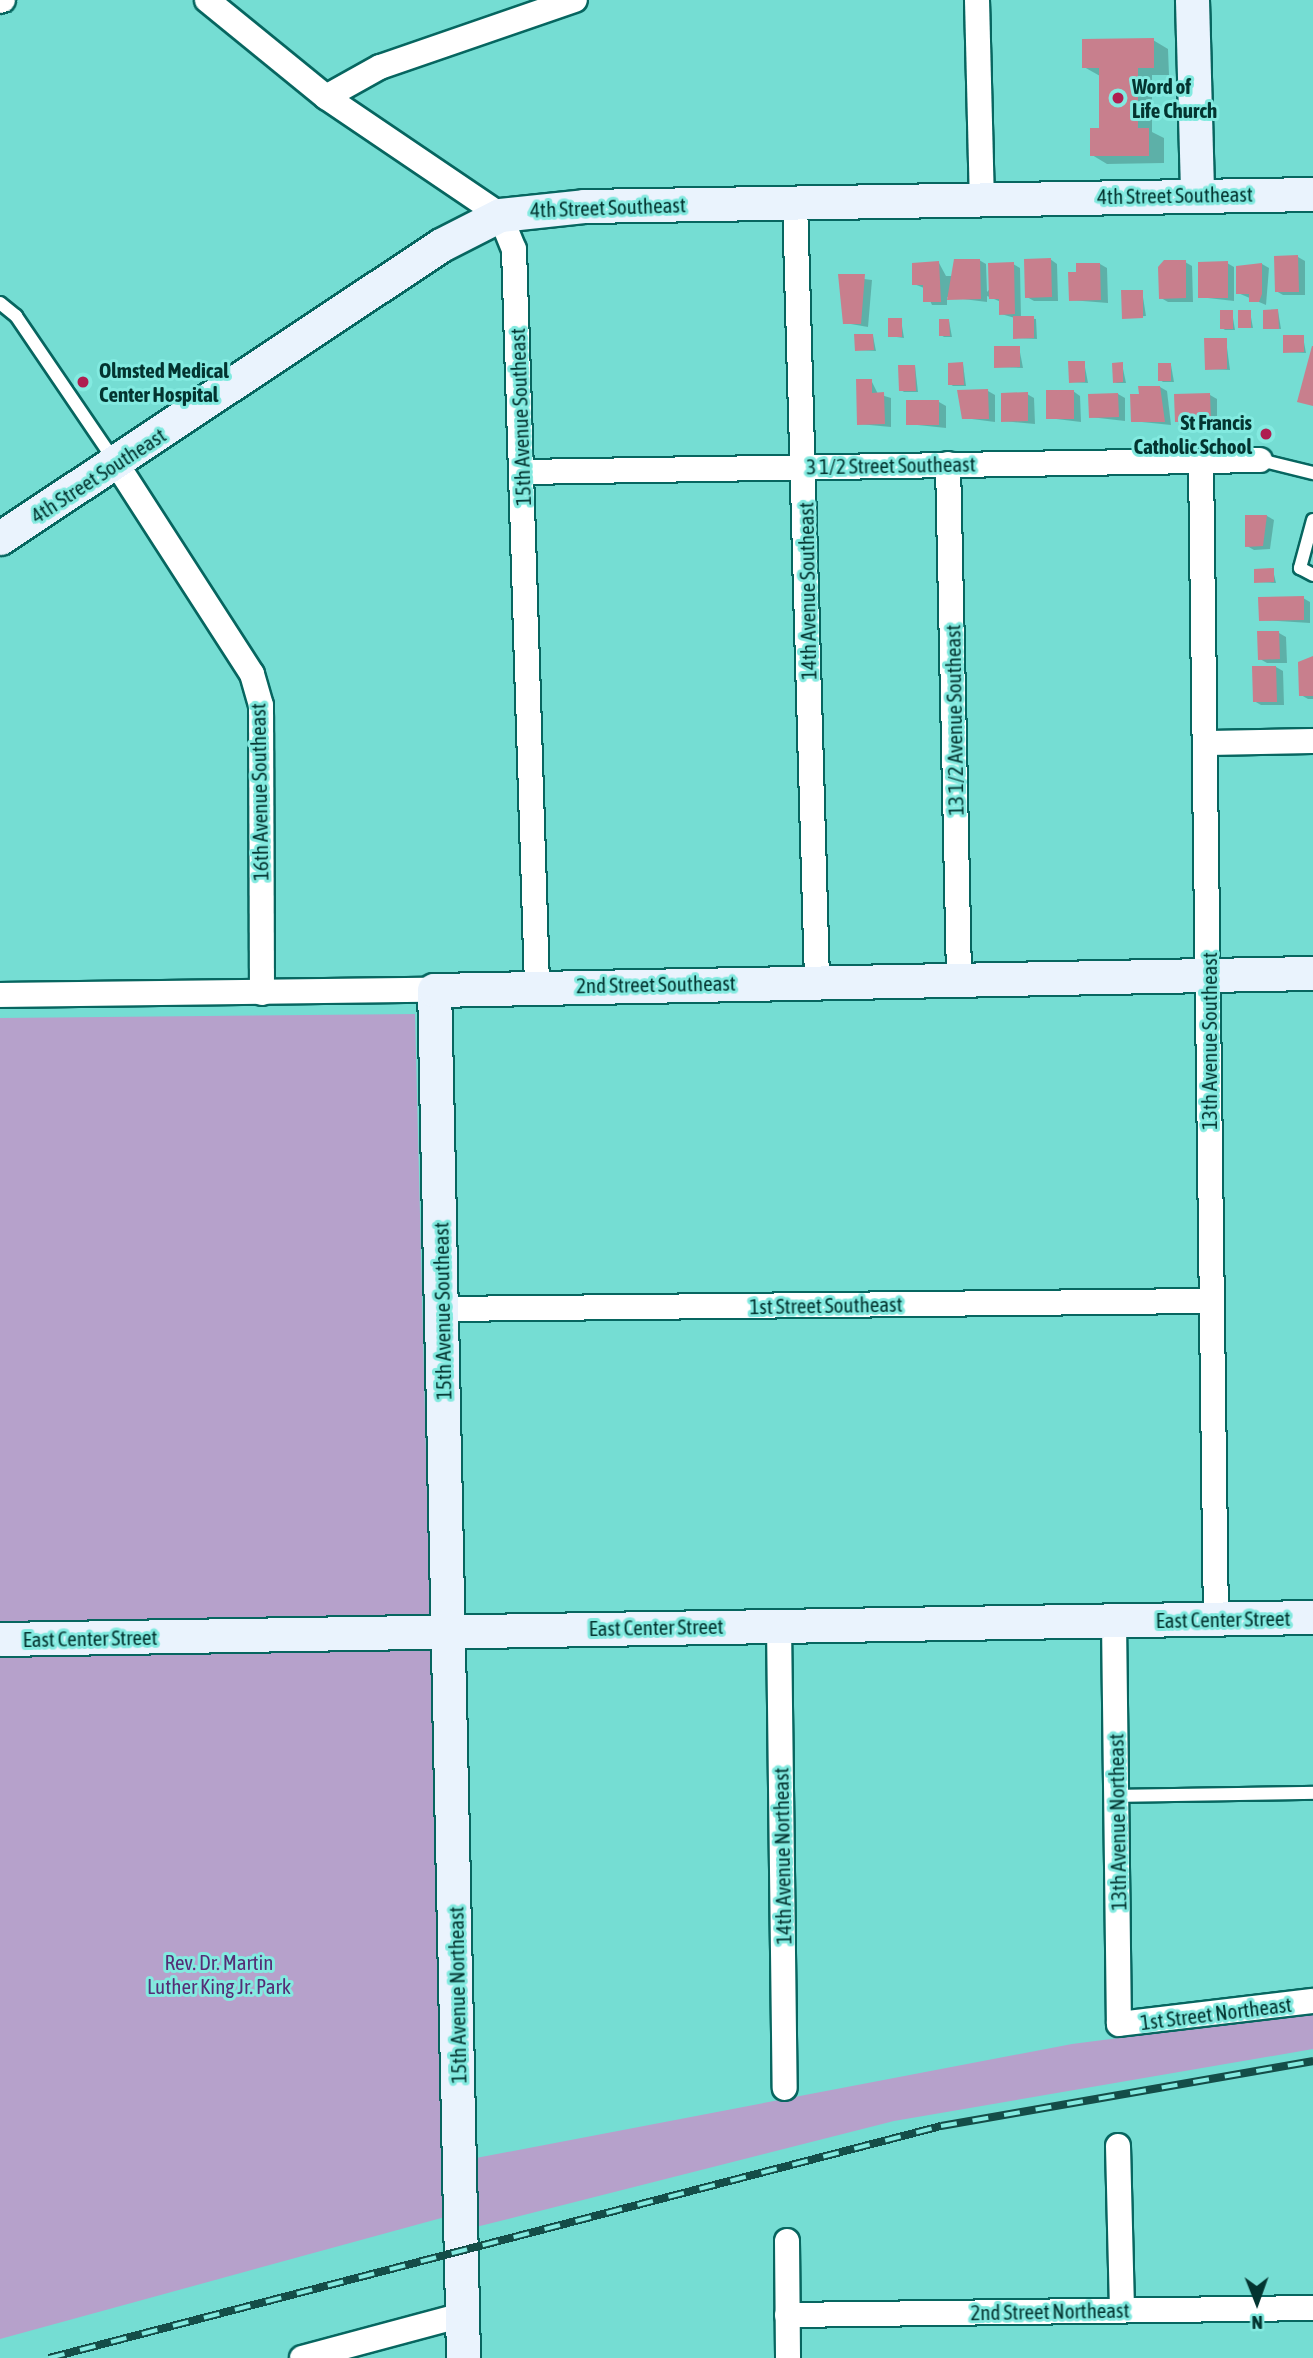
<!DOCTYPE html>
<html>
<head>
<meta charset="utf-8">
<style>
  body { margin:0 }
  #map { position:relative; width:1313px; height:2358px; overflow:hidden; background:#75ddd3; font-family:"Asap Condensed",sans-serif }
  div>[style] { position:absolute }
  [style*='--x'] { left:calc(var(--x)*1px); top:calc(var(--y)*1px); width:calc(var(--w)*1px); rotate:calc(var(--a)*1deg) }
  .green>* { inset:0; background:#b6a1cb }
  .shadow>* { inset:0; background:#0003 }
  .building>* { inset:0; background:#c87f8d }
  .roads { filter:drop-shadow(2px 0 #076660) drop-shadow(-2px 0 #076660) drop-shadow(0 2px #076660) drop-shadow(0 -2px #076660) }
  .lane>* { height:12px; margin:-6px; padding:0 6px; transform-origin:6px; border-radius:6px; background:#fff }
  .street>* { height:24px; margin:-12px; padding:0 12px; transform-origin:12px; border-radius:12px; background:#fff }
  .secondary>* { height:33px; margin:-16.5px; padding:0 16.5px; transform-origin:16.5px; border-radius:16.5px; background:#eaf3fd }
  .rail>* { height:8px; margin-top:-4px; transform-origin:0; background:repeating-linear-gradient(90deg,#83eae0 0 16px,#144d48 0 32px); box-sizing:border-box; border-block:2px solid #144d48 }
  .dots>* { width:19px; height:19px; translate:-50% -50%; box-sizing:border-box; border:4px solid #83eae0; border-radius:50% }
  span { translate:-50% -50%; white-space:nowrap; text-align:center; line-height:1.15; -webkit-text-stroke:6px #83eae0; paint-order:stroke }
  .poi-label { font-size:21px; color:#033430; font-weight:700 }
  .left { translate:0 -50%; text-align:left }
  .right { translate:-100% -50%; text-align:right }
  .street-label { font-size:21px; color:#033430 }
  .park-label { font-size:21px; color:#552d75 }
  .north { position:absolute; left:1222px; top:2267px; width:70px; height:70px; -webkit-text-stroke:5px #83eae0; paint-order:stroke; rotate:179deg; font-size:19px; font-weight:700; line-height:28px; text-align:center; color:#033430 }
  .north::after { content:''; display:block; margin:auto; width:24px; height:32px; background:#033430; clip-path:polygon(50% 0,100% 100%,50% 72%,0 100%) }
</style>
</head>
<body>
<div id="map">
  <div class="green">
    <div style="clip-path:polygon(415px 1014px,445px 2217px,0 2339px,0 1018px)"></div>
    <div style="clip-path:polygon(1313px 2013px,1313px 2049px,894px 2121px,476px 2227px,476px 2158px,1072px 2044px)"></div>
  </div>
  <div class="shadow">
    <div style="clip-path:polygon(1153px 40px,1168px 49px,1169px 75px,1152px 75px,1152px 132px,1164px 138px,1164px 163px,1107px 164px,1092px 155px,1101px 130px,1100px 76px,1084px 67px)"></div>
    <div style="clip-path:polygon(1298px 257px,1305px 261px,1305px 295px,1283px 295px,1276px 291px)"></div>
    <div style="clip-path:polygon(1050px 259px,1057px 264px,1058px 301px,1034px 301px,1027px 297px)"></div>
    <div style="clip-path:polygon(979px 260px,986px 264px,987px 292px,1013px 264px,1020px 268px,1021px 318px,1036px 319px,1037px 339px,1015px 338px,1015px 318px,1001px 314px,1001px 302px,987px 296px,987px 302px,947px 297px,947px 305px,932px 305px,924px 288px,914px 284px,939px 263px,946px 276px,956px 276px)"></div>
    <div style="clip-path:polygon(1185px 262px,1192px 266px,1193px 302px,1168px 302px,1161px 298px)"></div>
    <div style="clip-path:polygon(1227px 263px,1234px 267px,1234px 301px,1199px 297px)"></div>
    <div style="clip-path:polygon(1100px 264px,1107px 268px,1108px 303px,1070px 300px,1077px 274px)"></div>
    <div style="clip-path:polygon(1262px 264px,1269px 268px,1266px 305px,1238px 293px,1238px 268px)"></div>
    <div style="clip-path:polygon(840px 276px,872px 280px,868px 327px,845px 323px)"></div>
    <div style="clip-path:polygon(1142px 291px,1146px 316px,1124px 317px)"></div>
    <div style="clip-path:polygon(1278px 311px,1281px 329px,1265px 328px)"></div>
    <div style="clip-path:polygon(1232px 312px,1235px 330px,1225px 330px,1222px 328px)"></div>
    <div style="clip-path:polygon(1250px 312px,1253px 328px,1239px 327px)"></div>
    <div style="clip-path:polygon(901px 320px,904px 338px,889px 336px)"></div>
    <div style="clip-path:polygon(949px 321px,952px 337px,944px 337px,941px 335px)"></div>
    <div style="clip-path:polygon(873px 336px,876px 351px,857px 350px)"></div>
    <div style="clip-path:polygon(1303px 337px,1306px 353px,1285px 352px)"></div>
    <div style="clip-path:polygon(1226px 340px,1230px 370px,1207px 369px)"></div>
    <div style="clip-path:polygon(1019px 347px,1023px 368px,996px 367px)"></div>
    <div style="clip-path:polygon(1084px 362px,1088px 383px,1071px 382px)"></div>
    <div style="clip-path:polygon(963px 364px,966px 386px,953px 386px,950px 384px)"></div>
    <div style="clip-path:polygon(1122px 364px,1126px 383px,1117px 383px,1114px 382px)"></div>
    <div style="clip-path:polygon(1171px 365px,1174px 382px,1163px 382px,1160px 380px)"></div>
    <div style="clip-path:polygon(915px 366px,918px 392px,904px 392px,901px 390px)"></div>
    <div style="clip-path:polygon(871px 380px,878px 394px,891px 398px,891px 427px,859px 424px)"></div>
    <div style="clip-path:polygon(1160px 387px,1167px 391px,1171px 425px,1132px 421px,1140px 396px)"></div>
    <div style="clip-path:polygon(988px 391px,995px 395px,995px 422px,964px 418px)"></div>
    <div style="clip-path:polygon(1073px 391px,1080px 396px,1081px 422px,1048px 418px)"></div>
    <div style="clip-path:polygon(1027px 394px,1034px 398px,1035px 424px,1003px 421px)"></div>
    <div style="clip-path:polygon(1118px 394px,1125px 398px,1125px 421px,1090px 417px)"></div>
    <div style="clip-path:polygon(1210px 395px,1217px 399px,1217px 424px,1177px 421px)"></div>
    <div style="clip-path:polygon(939px 402px,946px 406px,946px 428px,908px 424px)"></div>
    <div style="clip-path:polygon(1267px 516px,1274px 520px,1270px 549px,1254px 550px,1247px 546px,1246px 517px)"></div>
    <div style="clip-path:polygon(1273px 570px,1276px 583px,1256px 582px)"></div>
    <div style="clip-path:polygon(1303px 598px,1310px 602px,1310px 623px,1260px 620px)"></div>
    <div style="clip-path:polygon(1279px 633px,1286px 637px,1287px 663px,1267px 663px,1260px 659px)"></div>
    <div style="clip-path:polygon(1313px 663px,1313px 699px,1308px 699px,1301px 695px)"></div>
    <div style="clip-path:polygon(1276px 667px,1283px 671px,1284px 705px,1261px 705px,1254px 701px)"></div>
  </div>
  <div class="building">
    <div style="clip-path:polygon(1154px 38px,1154px 68px,1138px 68px,1138px 128px,1149px 128px,1149px 156px,1090px 156px,1090px 128px,1099px 128px,1099px 68px,1082px 68px,1082px 39px)"></div>
    <div style="clip-path:polygon(1298px 255px,1299px 292px,1275px 292px,1274px 256px)"></div>
    <div style="clip-path:polygon(1051px 258px,1052px 297px,1025px 298px,1024px 259px)"></div>
    <div style="clip-path:polygon(954px 259px,980px 259px,981px 299px,947px 300px)"></div>
    <div style="clip-path:polygon(1164px 260px,1186px 260px,1186px 298px,1159px 299px,1158px 267px)"></div>
    <div style="clip-path:polygon(939px 261px,941px 302px,923px 302px,923px 285px,912px 285px,912px 263px)"></div>
    <div style="clip-path:polygon(1228px 261px,1228px 298px,1198px 298px,1198px 262px)"></div>
    <div style="clip-path:polygon(1014px 262px,1015px 314px,999px 315px,999px 299px,989px 299px,988px 263px)"></div>
    <div style="clip-path:polygon(1076px 263px,1100px 263px,1101px 300px,1069px 301px,1068px 272px,1076px 272px)"></div>
    <div style="clip-path:polygon(1262px 263px,1262px 294px,1259px 302px,1249px 302px,1249px 294px,1236px 294px,1236px 266px)"></div>
    <div style="clip-path:polygon(838px 274px,865px 274px,861px 324px,843px 324px)"></div>
    <div style="clip-path:polygon(1121px 290px,1143px 290px,1143px 318px,1122px 319px)"></div>
    <div style="clip-path:polygon(1278px 309px,1279px 329px,1263px 329px,1263px 310px)"></div>
    <div style="clip-path:polygon(1220px 310px,1233px 310px,1233px 329px,1220px 329px)"></div>
    <div style="clip-path:polygon(1238px 310px,1251px 310px,1251px 328px,1238px 328px)"></div>
    <div style="clip-path:polygon(1013px 316px,1034px 316px,1034px 338px,1013px 339px)"></div>
    <div style="clip-path:polygon(888px 318px,902px 318px,902px 337px,888px 337px)"></div>
    <div style="clip-path:polygon(939px 319px,949px 319px,950px 336px,939px 336px)"></div>
    <div style="clip-path:polygon(854px 334px,873px 334px,874px 350px,855px 351px)"></div>
    <div style="clip-path:polygon(1283px 335px,1304px 335px,1304px 352px,1283px 353px)"></div>
    <div style="clip-path:polygon(1204px 338px,1227px 338px,1227px 369px,1205px 370px)"></div>
    <div style="clip-path:polygon(994px 346px,1020px 346px,1020px 367px,994px 368px)"></div>
    <div style="clip-path:polygon(1312px 346px,1313px 346px,1313px 406px,1297px 402px)"></div>
    <div style="clip-path:polygon(1068px 361px,1085px 361px,1085px 382px,1069px 383px)"></div>
    <div style="clip-path:polygon(963px 362px,964px 385px,948px 385px,948px 363px)"></div>
    <div style="clip-path:polygon(1123px 362px,1123px 382px,1113px 383px,1112px 363px)"></div>
    <div style="clip-path:polygon(1158px 363px,1171px 363px,1171px 381px,1158px 381px)"></div>
    <div style="clip-path:polygon(898px 365px,915px 365px,916px 391px,899px 391px)"></div>
    <div style="clip-path:polygon(856px 379px,872px 379px,872px 393px,884px 392px,885px 424px,857px 425px)"></div>
    <div style="clip-path:polygon(1138px 386px,1160px 386px,1165px 422px,1131px 422px,1130px 394px,1139px 394px)"></div>
    <div style="clip-path:polygon(988px 389px,989px 419px,962px 419px,957px 390px)"></div>
    <div style="clip-path:polygon(1046px 390px,1074px 390px,1074px 419px,1046px 419px)"></div>
    <div style="clip-path:polygon(1028px 392px,1028px 421px,1001px 422px,1001px 393px)"></div>
    <div style="clip-path:polygon(1118px 393px,1119px 417px,1089px 418px,1088px 394px)"></div>
    <div style="clip-path:polygon(1210px 393px,1211px 421px,1175px 422px,1174px 394px)"></div>
    <div style="clip-path:polygon(906px 400px,939px 400px,939px 425px,906px 425px)"></div>
    <div style="clip-path:polygon(1245px 515px,1267px 515px,1263px 546px,1245px 547px)"></div>
    <div style="clip-path:polygon(1274px 568px,1274px 582px,1254px 583px,1254px 569px)"></div>
    <div style="clip-path:polygon(1304px 596px,1304px 620px,1259px 621px,1258px 597px)"></div>
    <div style="clip-path:polygon(1257px 631px,1279px 631px,1280px 659px,1258px 660px)"></div>
    <div style="clip-path:polygon(1313px 656px,1313px 696px,1299px 696px,1298px 662px)"></div>
    <div style="clip-path:polygon(1252px 666px,1276px 666px,1277px 702px,1253px 702px)"></div>
  </div>
  <div class="roads">
    <div class="lane">
      <div style="--x:0;--y:303;--w:21;--a:39"></div>
      <div style="--x:16;--y:316;--w:174;--a:55.8"></div>
      <div style="--x:1260;--y:460;--w:55;--a:13.8"></div>
      <div style="--x:1313;--y:520;--w:50;--a:105.2"></div>
      <div style="--x:1300;--y:568;--w:15;--a:28"></div>
      <div style="--x:1116;--y:1796;--w:197;--a:-0.9"></div>
    </div>
    <div class="street">
      <div style="--x:207;--y:0;--w:154;--a:39.2"></div>
      <div style="--x:326;--y:97;--w:210;--a:34.1"></div>
      <div style="--x:500;--y:215;--w:37;--a:68"></div>
      <div style="--x:514;--y:249;--w:737;--a:88.21"></div>
      <div style="--x:977;--y:0;--w:198;--a:88.6"></div>
      <div style="--x:0;--y:1;--w:3;--a:-18"></div>
      <div style="--x:326;--y:97;--w:62;--a:-29.1"></div>
      <div style="--x:380;--y:67;--w:206;--a:-19"></div>
      <div style="--x:795;--y:202;--w:779;--a:88.38"></div>
      <div style="--x:1201;--y:462;--w:1157;--a:89.26"></div>
      <div style="--x:116;--y:463;--w:251;--a:57.2"></div>
      <div style="--x:252;--y:674;--w:32;--a:74"></div>
      <div style="--x:261;--y:705;--w:288;--a:89.8"></div>
      <div style="--x:948;--y:464;--w:512;--a:88.77"></div>
      <div style="--x:522;--y:472;--w:738;--a:-0.93"></div>
      <div style="--x:1208;--y:743;--w:105;--a:-1.1"></div>
      <div style="--x:0;--y:995;--w:434;--a:-0.7"></div>
      <div style="--x:441;--y:1309;--w:769;--a:-0.6"></div>
      <div style="--x:1114;--y:1621;--w:403;--a:89.3"></div>
      <div style="--x:1119;--y:2024;--w:195;--a:-6.8"></div>
      <div style="--x:779;--y:1624;--w:464;--a:89.3"></div>
      <div style="--x:1118;--y:2146;--w:164;--a:88.6"></div>
      <div style="--x:787;--y:2241;--w:117;--a:89.5"></div>
      <div style="--x:787;--y:2315;--w:526;--a:-0.76"></div>
      <div style="--x:302;--y:2358;--w:166;--a:-15"></div>
    </div>
    <div class="secondary">
      <div style="--x:1192;--y:0;--w:195;--a:88.5"></div>
      <div style="--x:0;--y:538;--w:529;--a:-33.6"></div>
      <div style="--x:441;--y:245;--w:66;--a:-27"></div>
      <div style="--x:500;--y:215;--w:84;--a:-6.1"></div>
      <div style="--x:584;--y:206;--w:729;--a:-0.94"></div>
      <div style="--x:0;--y:1639;--w:1313;--a:-0.96"></div>
      <div style="--x:463;--y:2358;--w:1368;--a:-91.21"></div>
      <div style="--x:434;--y:990;--w:879;--a:-1.11"></div>
    </div>
  </div>
  <div class="rail">
    <div style="--x:49;--y:2358;--w:922;--a:-14.58"></div>
    <div style="--x:941;--y:2126;--w:378;--a:-9.9"></div>
  </div>
  <div class="dots">
    <div style="left:1118px;top:98px;background:#af1e50"></div>
    <div style="left:83px;top:382px;background:#af1e50"></div>
    <div style="left:1266px;top:434px;background:#af1e50"></div>
  </div>
  <div class="poi-label">
    <span class="left" style="left:1132px;top:98px">Word of<br>Life Church</span>
    <span class="left" style="left:99px;top:382px">Olmsted Medical<br>Center Hospital</span>
    <span class="right" style="left:1252px;top:434px">St Francis<br>Catholic School</span>
  </div>
  <div class="street-label">
    <span style="left:1175px;top:195px;rotate:-1deg">4th Street Southeast</span>
    <span style="left:608px;top:207px;rotate:-2deg">4th Street Southeast</span>
    <span style="left:520px;top:417px;rotate:-92deg">15th Avenue Southeast</span>
    <span style="left:891px;top:465px;rotate:-1deg">3 1/2 Street Southeast</span>
    <span style="left:98px;top:475px;rotate:-33deg">4th Street Southeast</span>
    <span style="left:807px;top:591px;rotate:-91deg">14th Avenue Southeast</span>
    <span style="left:954px;top:720px;rotate:-91deg">13 1/2 Avenue Southeast</span>
    <span style="left:259px;top:792px;rotate:-91deg">16th Avenue Southeast</span>
    <span style="left:656px;top:984px;rotate:-1deg">2nd Street Southeast</span>
    <span style="left:1209px;top:1041px;rotate:-90deg">13th Avenue Southeast</span>
    <span style="left:826px;top:1305px;rotate:-1deg">1st Street Southeast</span>
    <span style="left:442px;top:1311px;rotate:-91deg">15th Avenue Southeast</span>
    <span style="left:1223px;top:1619px;rotate:-1deg">East Center Street</span>
    <span style="left:656px;top:1627px;rotate:-1deg">East Center Street</span>
    <span style="left:90px;top:1638px;rotate:-1deg">East Center Street</span>
    <span style="left:1117px;top:1822px;rotate:-91deg">13th Avenue Northeast</span>
    <span style="left:782px;top:1856px;rotate:-91deg">14th Avenue Northeast</span>
    <span style="left:457px;top:1995px;rotate:-91deg">15th Avenue Northeast</span>
    <span style="left:1216px;top:2013px;rotate:-7deg">1st Street Northeast</span>
    <span style="left:1050px;top:2311px;rotate:-1deg">2nd Street Northeast</span>
  </div>
  <div class="park-label">
    <span style="left:219px;top:1974px">Rev. Dr. Martin<br>Luther King Jr. Park</span>
  </div>
  <div class="north">N</div>
</div>
</body>
</html>
